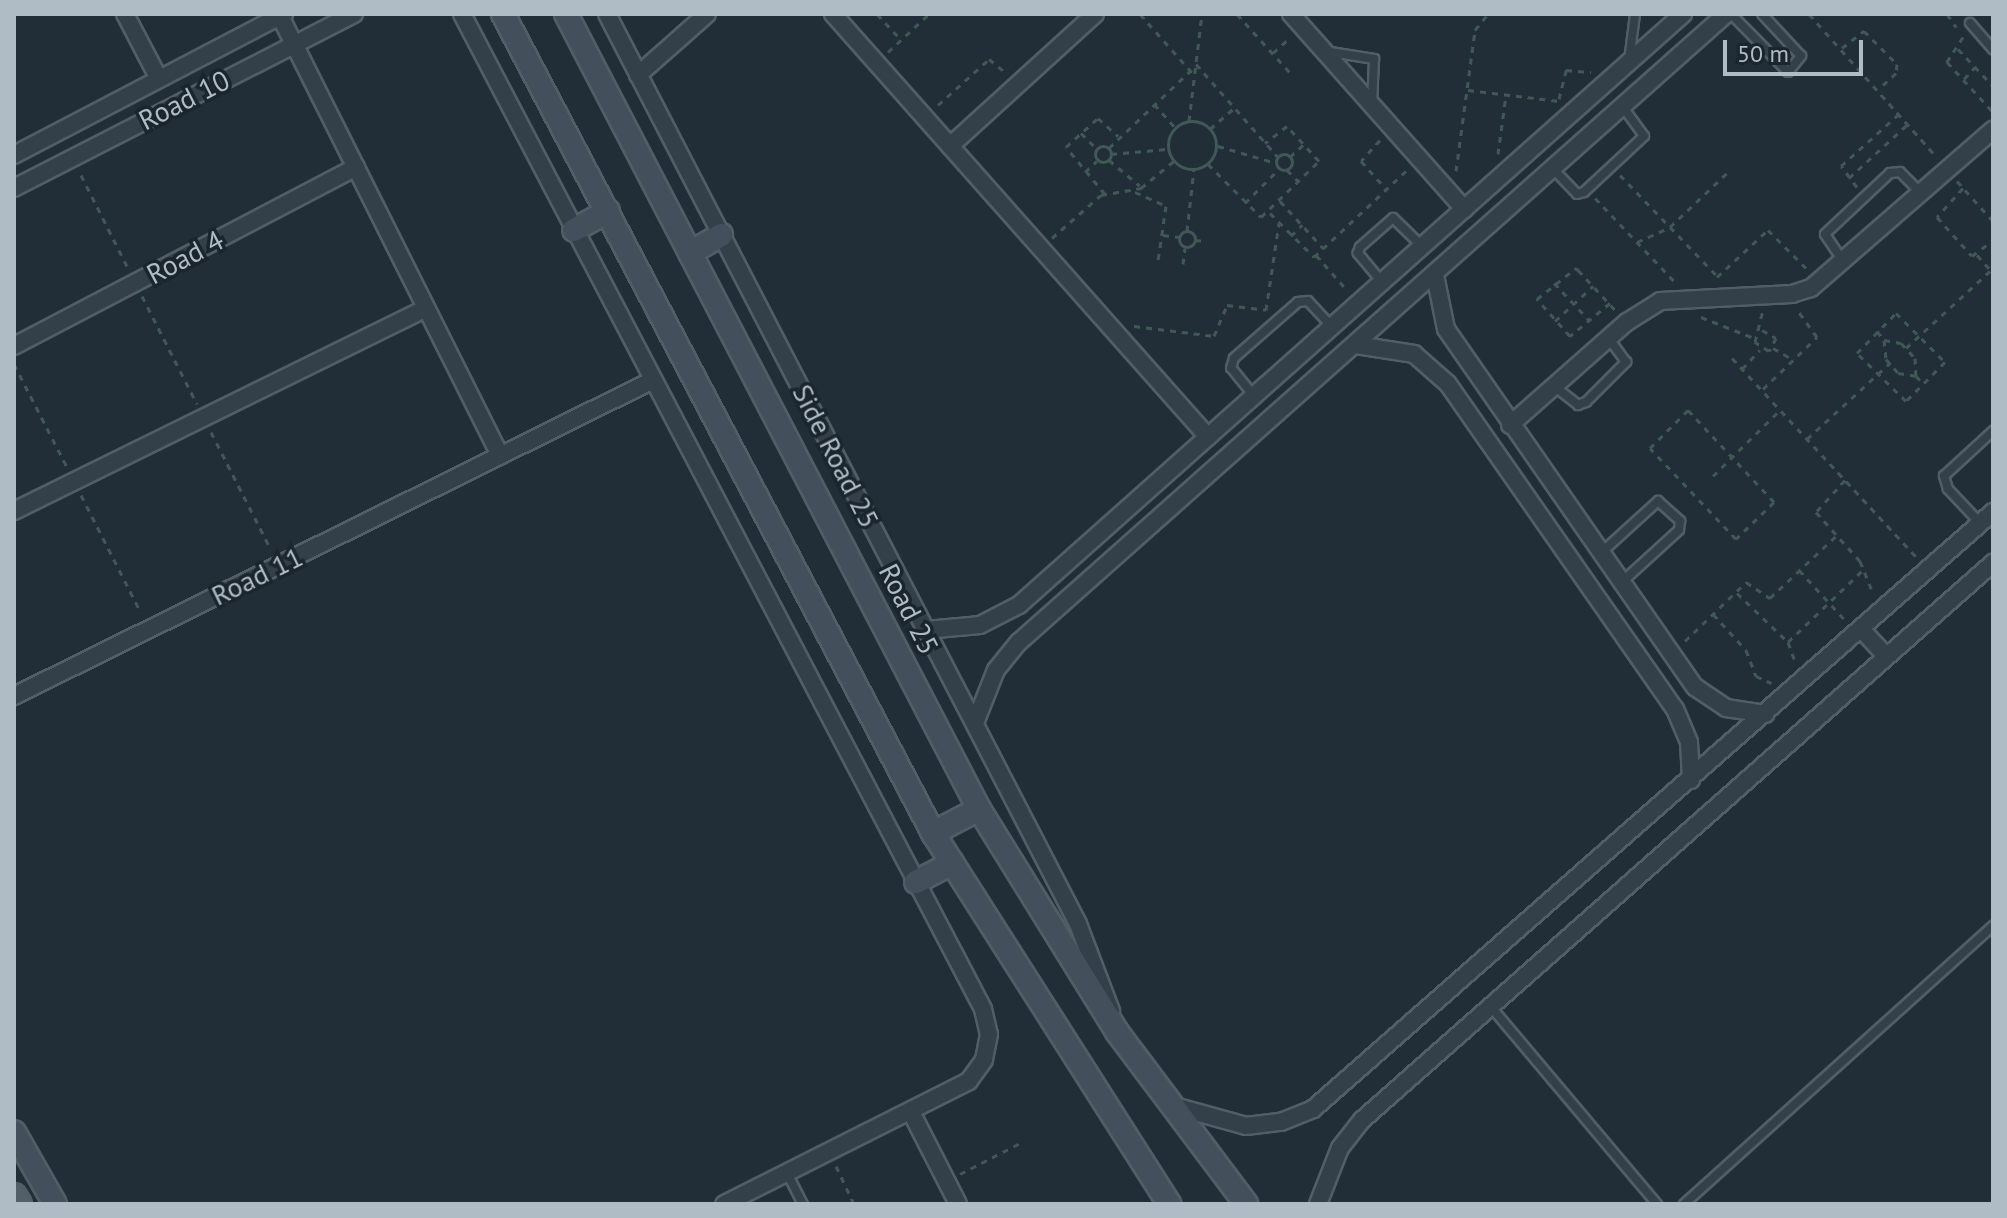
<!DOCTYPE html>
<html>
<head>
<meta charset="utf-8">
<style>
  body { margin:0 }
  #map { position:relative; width:2007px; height:1218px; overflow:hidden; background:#212e38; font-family:"PT Sans",sans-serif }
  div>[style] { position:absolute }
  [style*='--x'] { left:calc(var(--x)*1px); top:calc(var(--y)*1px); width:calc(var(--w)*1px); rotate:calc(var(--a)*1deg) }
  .path>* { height:3px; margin-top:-1.5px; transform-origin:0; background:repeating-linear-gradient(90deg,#425857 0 6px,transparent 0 12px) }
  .path>.ring { margin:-1.5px; padding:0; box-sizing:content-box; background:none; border:3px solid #425857; border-radius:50% }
  .roads { filter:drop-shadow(2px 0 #525e66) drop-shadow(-2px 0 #525e66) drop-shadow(0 2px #525e66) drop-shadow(0 -2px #525e66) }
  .lane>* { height:8px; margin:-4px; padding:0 4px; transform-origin:4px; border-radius:4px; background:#344049 }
  .street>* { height:16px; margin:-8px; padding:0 8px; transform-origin:8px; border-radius:8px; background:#344049 }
  .secondary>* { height:22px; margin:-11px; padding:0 11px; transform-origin:11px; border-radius:11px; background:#43505b }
  .primary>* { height:24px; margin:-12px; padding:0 12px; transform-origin:12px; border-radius:12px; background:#525f69 }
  span { translate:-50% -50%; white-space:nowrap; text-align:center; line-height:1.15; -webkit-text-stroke:7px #1a252d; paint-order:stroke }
  .street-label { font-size:28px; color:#afbbc5 }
  .frame { position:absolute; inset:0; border:16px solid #afbbc5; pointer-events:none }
  .scale { position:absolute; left:1723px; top:40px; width:140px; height:36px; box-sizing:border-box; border:4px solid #afbbc5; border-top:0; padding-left:10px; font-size:24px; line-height:28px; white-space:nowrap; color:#afbbc5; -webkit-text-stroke:6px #1a252d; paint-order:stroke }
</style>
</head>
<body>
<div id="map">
  <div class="path">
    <div style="--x:877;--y:14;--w:35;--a:47"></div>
    <div style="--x:1140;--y:14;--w:83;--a:48.4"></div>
    <div style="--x:1237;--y:14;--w:84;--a:47.9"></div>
    <div style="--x:1809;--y:14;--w:192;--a:48.2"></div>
    <div style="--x:1947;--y:14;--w:16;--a:55"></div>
    <div style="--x:1985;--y:14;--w:6;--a:0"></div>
    <div style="--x:1963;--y:37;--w:30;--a:123"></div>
    <div style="--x:1947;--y:62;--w:68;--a:47.4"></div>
    <div style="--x:1842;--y:48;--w:28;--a:-38"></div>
    <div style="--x:1864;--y:31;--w:47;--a:45"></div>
    <div style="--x:1897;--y:64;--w:9;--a:96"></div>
    <div style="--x:1896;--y:73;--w:23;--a:137"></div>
    <div style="--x:1958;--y:49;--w:51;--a:46.6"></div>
    <div style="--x:888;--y:52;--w:56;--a:-42.8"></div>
    <div style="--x:1273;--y:53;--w:24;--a:-42"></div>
    <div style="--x:1196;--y:64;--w:124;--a:48.6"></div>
    <div style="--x:1964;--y:79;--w:16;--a:-47"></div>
    <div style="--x:1468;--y:90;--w:92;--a:6.9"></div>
    <div style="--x:1559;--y:99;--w:30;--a:-76"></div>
    <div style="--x:1566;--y:70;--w:25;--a:5"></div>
    <div style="--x:1154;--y:104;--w:31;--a:48"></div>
    <div style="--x:938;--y:105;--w:69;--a:-42"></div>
    <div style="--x:989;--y:59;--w:22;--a:39"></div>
    <div class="ring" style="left:1168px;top:121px;width:45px;height:45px"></div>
    <div style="--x:1189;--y:121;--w:108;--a:-83.1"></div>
    <div style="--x:1210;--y:129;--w:32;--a:-41"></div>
    <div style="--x:1081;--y:133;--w:23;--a:45"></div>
    <div style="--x:1380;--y:140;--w:28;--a:132"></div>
    <div style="--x:1361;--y:161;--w:39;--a:48"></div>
    <div class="ring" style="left:1095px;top:146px;width:13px;height:13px"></div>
    <div style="--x:1218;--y:146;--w:60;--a:16.3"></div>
    <div style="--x:1109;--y:148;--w:112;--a:-43.5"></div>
    <div style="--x:1111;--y:154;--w:56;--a:-5.1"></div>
    <div style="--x:1498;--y:154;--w:60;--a:-82.3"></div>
    <div class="ring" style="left:1276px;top:154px;width:13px;height:13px"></div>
    <div style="--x:1290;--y:157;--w:19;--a:-43"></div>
    <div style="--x:1109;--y:160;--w:40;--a:40"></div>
    <div style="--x:1208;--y:164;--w:75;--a:45"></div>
    <div style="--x:1261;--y:217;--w:81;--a:-44"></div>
    <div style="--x:1319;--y:161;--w:47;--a:-132.4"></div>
    <div style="--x:1287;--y:126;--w:28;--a:142"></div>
    <div style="--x:1287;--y:170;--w:16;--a:45"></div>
    <div style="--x:1456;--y:171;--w:142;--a:-82.3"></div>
    <div style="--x:1475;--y:30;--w:21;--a:-51"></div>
    <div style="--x:1085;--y:172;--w:16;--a:-43"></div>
    <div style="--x:81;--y:175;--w:104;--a:63.2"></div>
    <div style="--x:1620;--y:175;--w:144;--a:46.1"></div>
    <div style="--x:1849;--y:178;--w:80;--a:-42.5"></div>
    <div style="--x:1957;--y:181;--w:54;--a:48"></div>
    <div style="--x:1857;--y:187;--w:26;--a:-127"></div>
    <div style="--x:1841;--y:166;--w:78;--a:-41.9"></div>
    <div style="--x:1963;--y:188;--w:39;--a:132"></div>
    <div style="--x:1937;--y:217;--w:52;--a:48.1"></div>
    <div style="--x:1972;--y:256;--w:26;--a:-37"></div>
    <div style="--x:1135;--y:192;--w:34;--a:24"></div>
    <div style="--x:1166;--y:206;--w:56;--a:98.3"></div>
    <div style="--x:1105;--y:194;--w:61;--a:-129.7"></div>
    <div style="--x:1066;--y:147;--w:43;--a:-42.2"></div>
    <div style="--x:1098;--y:118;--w:27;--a:42"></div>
    <div style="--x:1595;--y:198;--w:116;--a:46.4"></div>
    <div style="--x:1280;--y:201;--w:64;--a:47.5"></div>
    <div style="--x:1245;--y:203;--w:48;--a:-45"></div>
    <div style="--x:1270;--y:213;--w:62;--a:45"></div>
    <div style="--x:1314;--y:257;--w:129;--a:-43.1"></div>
    <div style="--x:1187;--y:231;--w:62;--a:-83.6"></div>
    <div class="ring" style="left:1179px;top:231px;width:13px;height:13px"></div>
    <div style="--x:1163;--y:235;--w:16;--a:7"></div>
    <div style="--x:1291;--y:236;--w:16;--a:-45"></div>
    <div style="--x:1052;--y:238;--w:65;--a:-41.3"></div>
    <div style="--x:1101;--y:195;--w:41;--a:-9.9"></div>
    <div style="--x:1141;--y:188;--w:43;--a:-39.3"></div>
    <div style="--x:1195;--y:240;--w:11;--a:5"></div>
    <div style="--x:1637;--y:242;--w:36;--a:-24"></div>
    <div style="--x:1670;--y:227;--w:83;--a:-43.5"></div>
    <div style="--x:1316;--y:255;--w:48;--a:48.4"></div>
    <div style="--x:1977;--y:255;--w:24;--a:48"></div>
    <div style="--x:1183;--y:264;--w:16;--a:-83"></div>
    <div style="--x:1717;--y:277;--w:69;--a:-42.7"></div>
    <div style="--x:1768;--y:230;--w:55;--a:45"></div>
    <div style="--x:1554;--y:283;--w:52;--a:46.5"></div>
    <div style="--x:142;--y:296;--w:121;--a:63"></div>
    <div style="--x:1610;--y:303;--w:52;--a:140.5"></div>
    <div style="--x:1570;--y:336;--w:50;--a:-131.7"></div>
    <div style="--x:1537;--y:299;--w:50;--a:-38.5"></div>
    <div style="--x:1576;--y:268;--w:3;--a:45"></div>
    <div style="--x:1578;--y:270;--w:56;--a:47.2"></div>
    <div style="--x:1266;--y:310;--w:88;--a:-81.5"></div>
    <div style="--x:1896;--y:313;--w:69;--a:45"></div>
    <div style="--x:1945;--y:362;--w:55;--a:135"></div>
    <div style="--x:1906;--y:401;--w:69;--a:-135.6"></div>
    <div style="--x:1857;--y:353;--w:56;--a:-45.7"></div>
    <div style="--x:1701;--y:317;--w:57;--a:21.6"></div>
    <div style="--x:1555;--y:321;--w:52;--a:-42.6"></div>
    <div style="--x:1134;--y:326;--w:81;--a:7.1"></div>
    <div style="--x:1214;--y:336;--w:34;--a:-67"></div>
    <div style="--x:1227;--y:305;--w:39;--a:7"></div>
    <div style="--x:1762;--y:330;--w:16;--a:30"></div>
    <div style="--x:1776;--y:338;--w:15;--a:118"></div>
    <div style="--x:1769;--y:351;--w:17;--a:-147"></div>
    <div style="--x:1755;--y:342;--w:32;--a:-76"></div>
    <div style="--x:1877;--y:331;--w:11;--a:52"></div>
    <div style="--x:1884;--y:340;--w:19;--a:84"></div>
    <div style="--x:1886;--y:359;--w:18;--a:49"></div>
    <div style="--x:1898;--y:373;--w:18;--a:9"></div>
    <div style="--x:1884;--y:340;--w:17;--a:10"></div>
    <div style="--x:1901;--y:343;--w:21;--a:47"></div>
    <div style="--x:1915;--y:358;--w:18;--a:87"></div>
    <div style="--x:1916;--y:376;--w:11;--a:45"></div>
    <div style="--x:1773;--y:348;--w:24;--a:30"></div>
    <div style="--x:1906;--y:348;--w:115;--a:-42.5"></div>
    <div style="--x:1732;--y:358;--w:272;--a:47.2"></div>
    <div style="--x:14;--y:364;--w:116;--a:62.8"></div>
    <div style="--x:1742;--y:369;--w:26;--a:-47"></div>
    <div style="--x:1993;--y:370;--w:11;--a:90"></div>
    <div style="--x:1763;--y:389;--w:75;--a:-43.9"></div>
    <div style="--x:1817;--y:337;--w:32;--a:-126"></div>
    <div style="--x:1688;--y:410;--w:126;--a:46.9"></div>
    <div style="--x:1774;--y:502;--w:53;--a:135.8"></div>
    <div style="--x:1736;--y:539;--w:125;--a:-133.4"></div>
    <div style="--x:1650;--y:448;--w:54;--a:-45"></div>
    <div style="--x:211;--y:432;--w:132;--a:63"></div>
    <div style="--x:1807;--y:439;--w:113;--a:-42.5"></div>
    <div style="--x:1713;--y:476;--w:94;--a:-44.6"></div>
    <div style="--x:1845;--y:480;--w:43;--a:132.2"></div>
    <div style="--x:1816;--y:512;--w:66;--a:48.1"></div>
    <div style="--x:1860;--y:561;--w:35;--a:68"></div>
    <div style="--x:81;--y:495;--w:132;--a:63"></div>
    <div style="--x:1799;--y:570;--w:68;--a:47.4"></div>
    <div style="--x:1737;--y:593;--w:71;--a:43.9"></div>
    <div style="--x:1788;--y:642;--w:20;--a:70"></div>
    <div style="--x:1713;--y:614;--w:49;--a:47.5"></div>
    <div style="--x:1746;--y:650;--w:28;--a:69"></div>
    <div style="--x:1756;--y:676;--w:17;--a:25"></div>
    <div style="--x:1685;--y:641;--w:85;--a:-44"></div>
    <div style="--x:1746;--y:582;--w:29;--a:34"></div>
    <div style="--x:1770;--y:598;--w:92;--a:-43.2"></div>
    <div style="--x:1788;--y:642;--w:107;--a:-43.9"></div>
    <div style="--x:836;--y:1166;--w:42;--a:64.7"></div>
    <div style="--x:960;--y:1174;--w:70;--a:-27.3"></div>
  </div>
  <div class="roads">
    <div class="lane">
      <div style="--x:1731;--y:14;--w:81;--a:45.5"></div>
      <div style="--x:1788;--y:72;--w:21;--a:-51"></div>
      <div style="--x:1801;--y:56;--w:57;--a:-132.9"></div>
      <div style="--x:1970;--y:23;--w:35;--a:49"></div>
      <div style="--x:1324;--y:51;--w:51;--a:9.1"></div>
      <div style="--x:1374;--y:59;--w:46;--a:92.5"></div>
      <div style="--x:1629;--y:61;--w:47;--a:-82.7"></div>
      <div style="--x:1554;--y:170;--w:33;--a:46"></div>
      <div style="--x:1577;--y:194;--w:7;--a:-16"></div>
      <div style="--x:1584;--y:192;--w:82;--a:-43"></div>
      <div style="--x:1644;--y:136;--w:34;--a:-126"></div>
      <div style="--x:1843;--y:261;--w:32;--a:-124"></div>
      <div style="--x:1825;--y:234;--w:89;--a:-43.2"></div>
      <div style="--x:1890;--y:173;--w:10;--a:-6"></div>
      <div style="--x:1900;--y:172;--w:28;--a:45"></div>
      <div style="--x:1382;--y:282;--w:38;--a:-130"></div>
      <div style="--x:1358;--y:253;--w:6;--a:-72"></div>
      <div style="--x:1360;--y:247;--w:44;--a:-41.3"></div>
      <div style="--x:1393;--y:218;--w:40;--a:44"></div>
      <div style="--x:1554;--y:386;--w:31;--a:38"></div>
      <div style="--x:1578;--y:405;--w:9;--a:-21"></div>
      <div style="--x:1586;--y:402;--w:57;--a:-45"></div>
      <div style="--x:1626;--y:362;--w:29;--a:-126"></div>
      <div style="--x:1254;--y:396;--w:36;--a:-129"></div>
      <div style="--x:1231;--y:368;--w:10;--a:-73"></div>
      <div style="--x:1234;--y:358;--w:85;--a:-41.2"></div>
      <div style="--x:1298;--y:302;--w:10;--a:-6"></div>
      <div style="--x:1308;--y:301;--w:34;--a:47"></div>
      <div style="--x:1980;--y:523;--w:47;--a:-133.3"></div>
      <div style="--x:1948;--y:489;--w:14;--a:-107"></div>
      <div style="--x:1944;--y:476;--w:67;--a:-42.6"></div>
      <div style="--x:1602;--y:552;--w:76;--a:-42.3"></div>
      <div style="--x:1658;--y:501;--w:30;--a:42"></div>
      <div style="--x:1680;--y:521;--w:9;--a:96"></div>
      <div style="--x:1679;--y:530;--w:79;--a:137.6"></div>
      <div style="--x:1491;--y:1007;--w:258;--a:49.9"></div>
      <div style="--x:787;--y:1173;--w:35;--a:63"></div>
      <div style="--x:1684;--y:1204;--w:416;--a:-42"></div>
    </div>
    <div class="street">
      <div style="--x:125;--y:14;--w:73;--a:62.4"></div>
      <div style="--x:279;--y:14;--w:494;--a:63.4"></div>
      <div style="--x:462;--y:14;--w:1123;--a:62.36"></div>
      <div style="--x:983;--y:1009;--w:26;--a:77"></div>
      <div style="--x:989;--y:1034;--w:26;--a:101"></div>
      <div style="--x:984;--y:1060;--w:26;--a:126"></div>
      <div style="--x:969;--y:1081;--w:274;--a:153.3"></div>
      <div style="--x:607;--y:14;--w:1025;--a:62.63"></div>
      <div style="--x:1078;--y:924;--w:93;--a:69.2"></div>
      <div style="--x:833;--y:14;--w:565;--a:48.44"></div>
      <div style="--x:1291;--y:14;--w:261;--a:48.4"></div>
      <div style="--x:638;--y:75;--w:92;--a:-41.5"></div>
      <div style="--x:950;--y:146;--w:196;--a:-42.3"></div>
      <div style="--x:14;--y:155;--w:305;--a:-27.6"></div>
      <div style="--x:14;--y:188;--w:382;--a:-27.1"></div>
      <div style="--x:1435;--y:275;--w:55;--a:78.5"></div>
      <div style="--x:1446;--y:329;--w:436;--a:55.2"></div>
      <div style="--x:1695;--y:687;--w:37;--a:34"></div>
      <div style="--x:1726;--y:708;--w:40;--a:8.5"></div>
      <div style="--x:1356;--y:345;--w:59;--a:8.8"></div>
      <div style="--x:1414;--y:354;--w:45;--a:41.4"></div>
      <div style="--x:1448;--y:384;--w:396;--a:55.1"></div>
      <div style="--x:1675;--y:709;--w:36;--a:67"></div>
      <div style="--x:1689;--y:742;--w:38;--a:87"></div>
      <div style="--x:14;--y:346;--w:386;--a:-27.6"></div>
      <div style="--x:1510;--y:425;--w:156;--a:-41.4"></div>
      <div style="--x:1627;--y:322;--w:39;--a:-32"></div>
      <div style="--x:1660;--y:301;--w:132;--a:-3"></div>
      <div style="--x:1792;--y:294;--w:20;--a:-18"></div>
      <div style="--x:1811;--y:288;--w:241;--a:-41"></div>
      <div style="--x:14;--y:511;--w:459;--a:-26.2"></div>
      <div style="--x:1861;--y:629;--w:35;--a:47"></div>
      <div style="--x:926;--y:630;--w:54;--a:-5.3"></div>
      <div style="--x:980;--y:625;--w:44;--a:-27.1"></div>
      <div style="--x:1019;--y:605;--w:889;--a:-41.67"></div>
      <div style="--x:14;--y:696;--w:713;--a:-26.31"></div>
      <div style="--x:975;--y:723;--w:57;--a:-68.4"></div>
      <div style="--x:996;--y:670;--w:36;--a:-51"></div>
      <div style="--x:1019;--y:642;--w:946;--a:-41.61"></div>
      <div style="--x:1174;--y:1106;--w:75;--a:15.5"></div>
      <div style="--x:1246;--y:1126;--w:35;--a:-7"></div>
      <div style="--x:1281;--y:1122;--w:35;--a:-22"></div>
      <div style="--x:1313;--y:1109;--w:905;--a:-41.28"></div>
      <div style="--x:911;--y:1112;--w:103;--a:62.9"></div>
      <div style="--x:1318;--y:1204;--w:60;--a:-68.6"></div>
      <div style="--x:1340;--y:1148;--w:36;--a:-52"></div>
      <div style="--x:1362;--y:1120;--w:842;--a:-41.44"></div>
    </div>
    <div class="secondary">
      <div style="--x:503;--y:14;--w:925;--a:62.3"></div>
      <div style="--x:933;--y:833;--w:440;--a:57.5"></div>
      <div style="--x:566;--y:14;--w:896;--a:62.55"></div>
      <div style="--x:979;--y:809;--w:262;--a:58.2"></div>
      <div style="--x:1117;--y:1032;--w:215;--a:53.1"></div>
      <div style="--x:574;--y:230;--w:39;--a:-29"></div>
      <div style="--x:690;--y:253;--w:36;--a:-30"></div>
      <div style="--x:933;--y:833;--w:52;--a:-27.6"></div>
      <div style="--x:916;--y:882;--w:41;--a:-27.8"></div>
      <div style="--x:14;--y:1132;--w:83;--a:60.3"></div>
    </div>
    <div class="primary">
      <div style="--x:14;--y:1196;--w:9;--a:58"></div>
    </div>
  </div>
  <div class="street-label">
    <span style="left:184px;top:100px;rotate:-27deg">Road 10</span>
    <span style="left:185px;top:257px;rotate:-28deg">Road 4</span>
    <span style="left:836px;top:456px;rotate:63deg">Side Road 25</span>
    <span style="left:257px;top:576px;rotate:-26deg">Road 11</span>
    <span style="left:909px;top:609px;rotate:63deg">Road 25</span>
  </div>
  <div class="frame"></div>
  <div class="scale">50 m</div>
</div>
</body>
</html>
